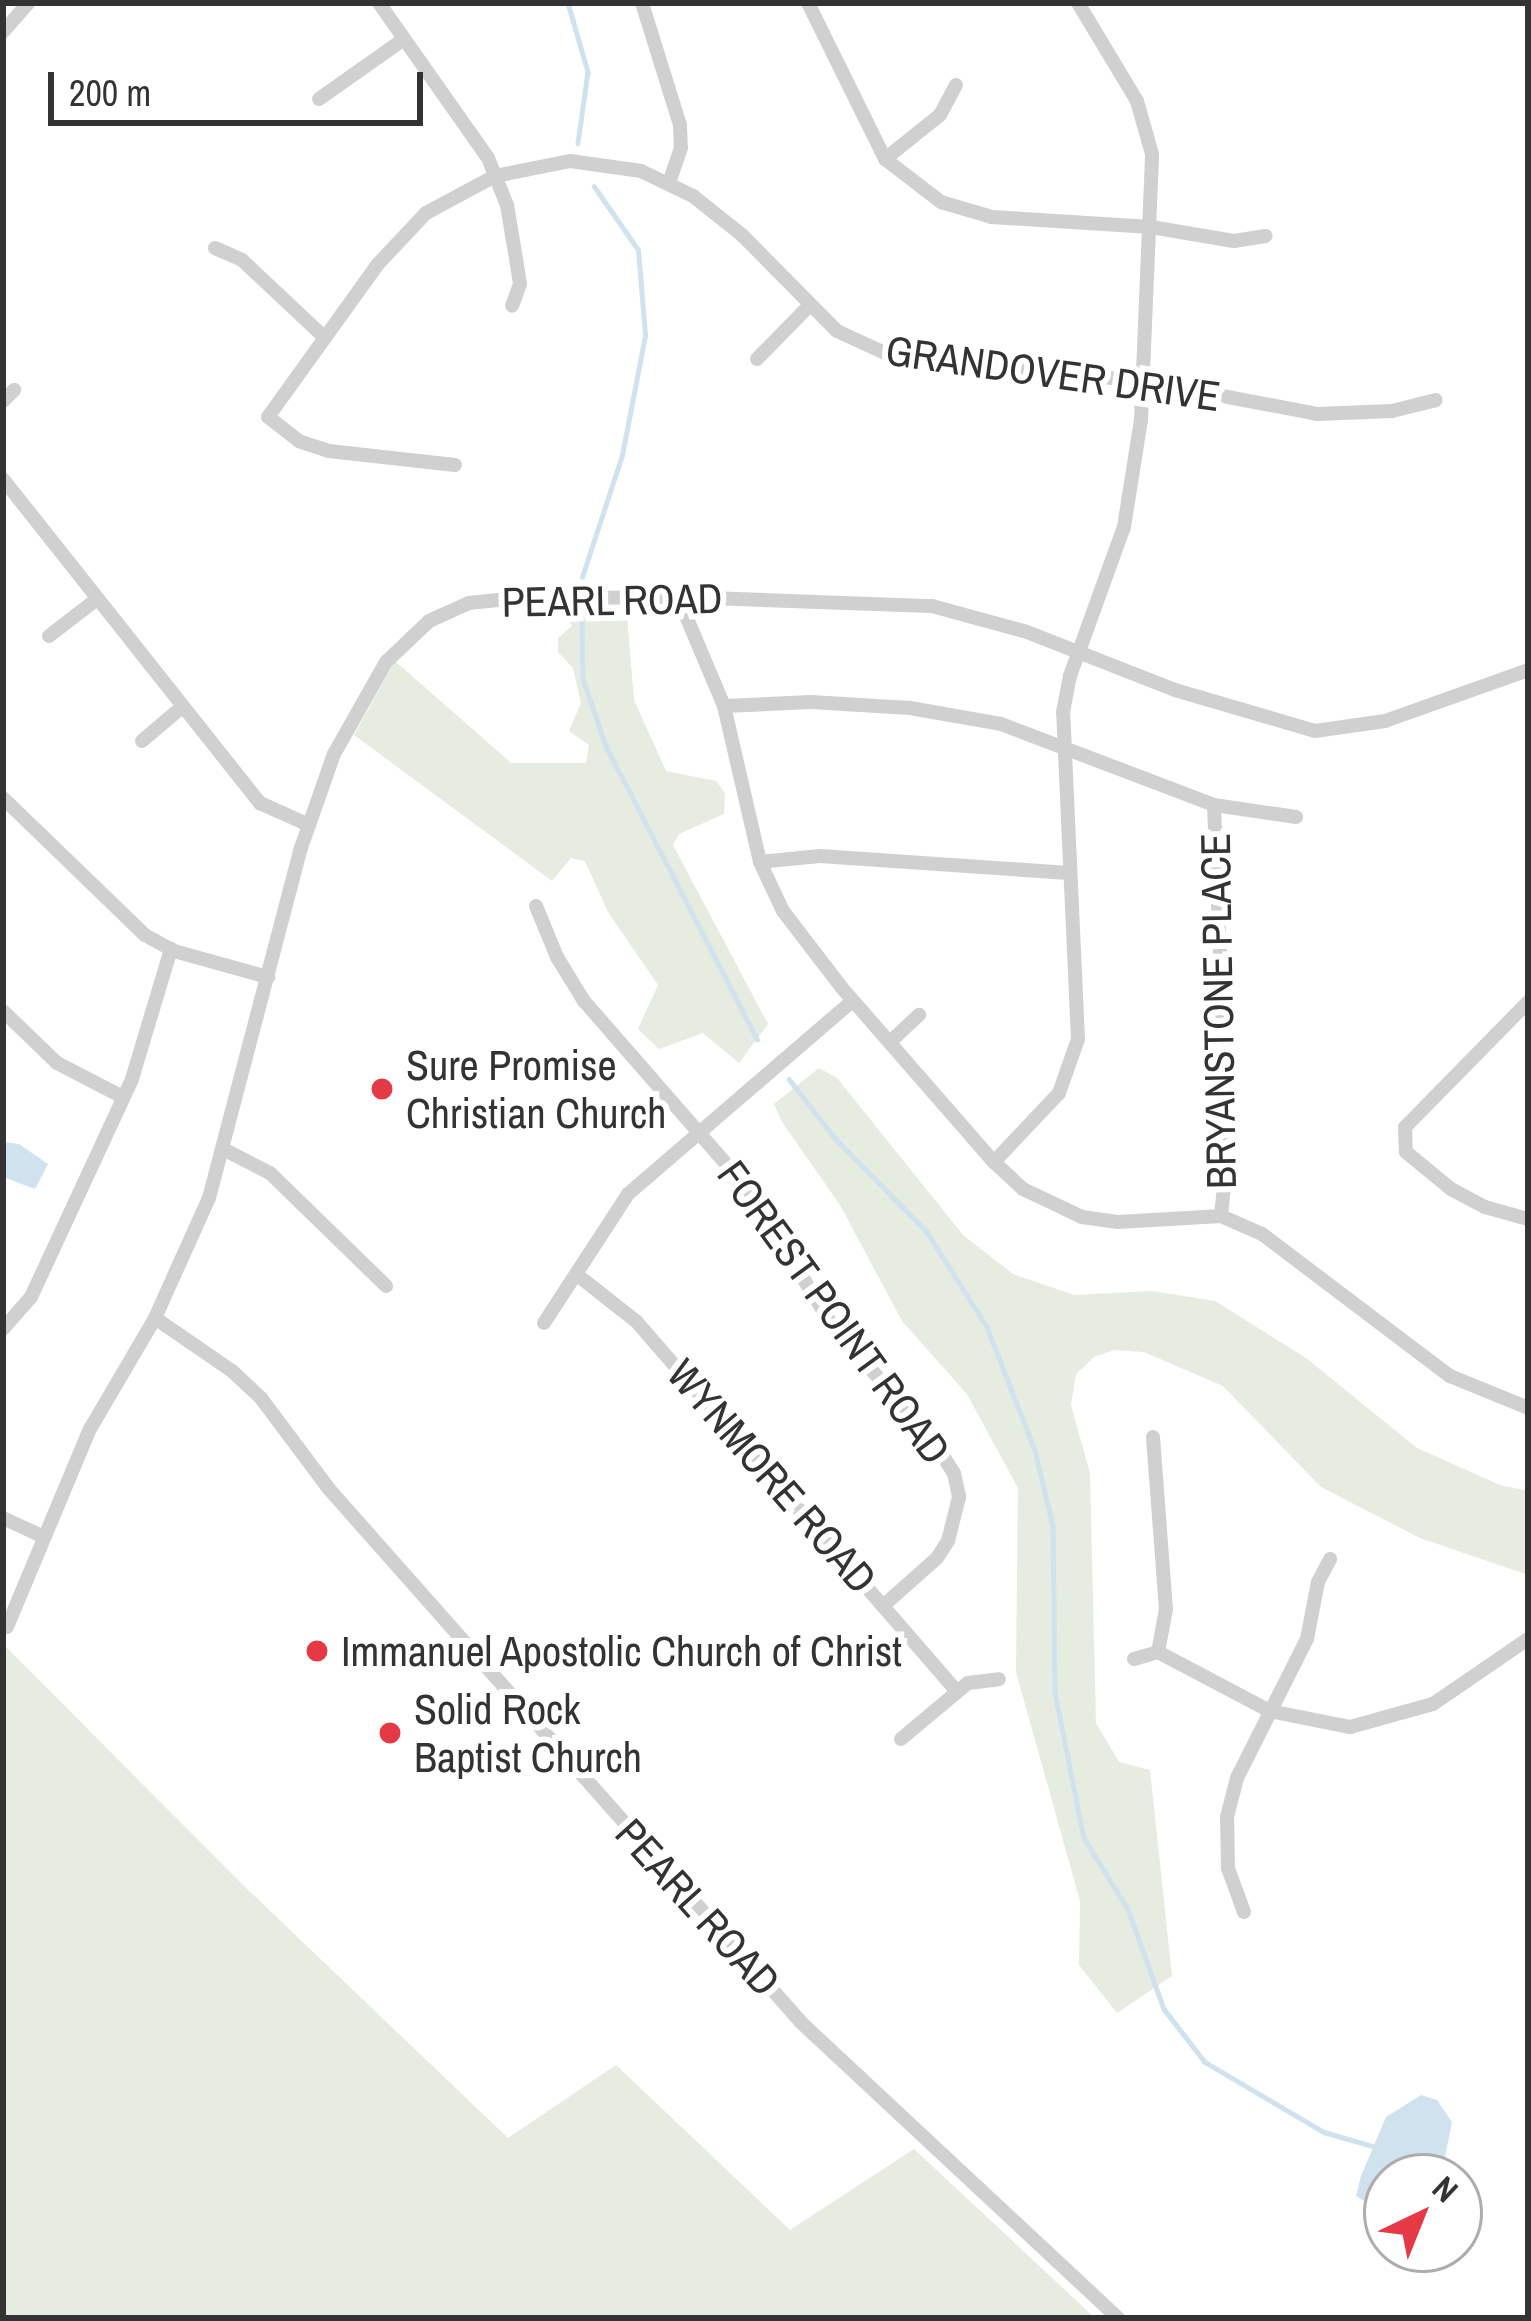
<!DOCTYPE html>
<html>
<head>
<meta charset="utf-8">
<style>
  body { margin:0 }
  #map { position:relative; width:1531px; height:2321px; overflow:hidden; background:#fff; font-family:"Archivo Narrow",sans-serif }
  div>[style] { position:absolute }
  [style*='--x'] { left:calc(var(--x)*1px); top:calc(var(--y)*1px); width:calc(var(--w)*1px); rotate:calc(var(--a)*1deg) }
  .green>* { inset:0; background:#e6ecdf }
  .water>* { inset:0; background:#cfe2ee }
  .stream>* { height:4.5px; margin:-2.25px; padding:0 2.25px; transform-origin:2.25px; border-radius:2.25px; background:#cfe2ee }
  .minor>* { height:14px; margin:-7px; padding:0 7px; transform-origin:7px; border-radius:7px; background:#d0d0d0 }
  .dots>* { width:33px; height:33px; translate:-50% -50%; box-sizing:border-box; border:6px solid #fff; border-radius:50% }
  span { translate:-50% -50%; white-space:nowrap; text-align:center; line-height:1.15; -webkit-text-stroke:12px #fff; paint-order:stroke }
  .street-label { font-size:42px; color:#333 }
  .poi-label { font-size:42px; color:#333 }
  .left { translate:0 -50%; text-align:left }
  .frame { position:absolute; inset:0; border:6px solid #333; pointer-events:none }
  .north { position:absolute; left:1363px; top:2153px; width:120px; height:120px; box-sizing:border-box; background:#fff; border:3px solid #adadad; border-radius:50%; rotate:43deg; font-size:33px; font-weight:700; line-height:48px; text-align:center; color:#333 }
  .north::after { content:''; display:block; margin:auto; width:42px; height:54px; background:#e63946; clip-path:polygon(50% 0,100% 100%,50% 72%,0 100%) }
  .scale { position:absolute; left:48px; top:72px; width:375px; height:54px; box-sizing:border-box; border:6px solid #333; border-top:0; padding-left:15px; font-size:36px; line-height:42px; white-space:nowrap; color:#333; -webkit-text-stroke:9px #fff; paint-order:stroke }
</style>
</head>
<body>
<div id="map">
  <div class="green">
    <div style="clip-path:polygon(627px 616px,634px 700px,666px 771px,716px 781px,725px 793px,724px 814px,679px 834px,673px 845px,768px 1024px,739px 1063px,703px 1033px,659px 1049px,638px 1029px,658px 985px,608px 912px,585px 861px,571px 858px,552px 881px,354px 735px,395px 661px,511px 763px,586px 763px,589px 745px,569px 731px,581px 703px,573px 668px,558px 652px,558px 638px,572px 626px,567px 617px)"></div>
    <div style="clip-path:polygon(819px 1068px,837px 1078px,963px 1235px,1013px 1274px,1074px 1295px,1152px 1291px,1215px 1301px,1306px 1358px,1417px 1448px,1500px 1485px,1528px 1491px,1528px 1575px,1420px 1538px,1321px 1487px,1223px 1386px,1144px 1352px,1114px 1350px,1094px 1357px,1076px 1374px,1071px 1405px,1090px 1473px,1096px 1723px,1119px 1762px,1150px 1770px,1172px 1976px,1117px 2013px,1079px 1965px,1080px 1901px,1016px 1672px,1018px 1488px,967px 1394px,902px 1321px,840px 1205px,782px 1122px,774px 1104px)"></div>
    <div style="clip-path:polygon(3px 1644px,245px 1887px,508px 2138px,616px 2065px,790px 2230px,914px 2149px,1095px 2318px,3px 2318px)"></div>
  </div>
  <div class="water">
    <div style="clip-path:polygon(3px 1142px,19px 1144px,48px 1164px,35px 1189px,3px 1177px)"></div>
    <div style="clip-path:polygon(1421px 2095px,1437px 2100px,1452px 2122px,1441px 2177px,1387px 2177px,1387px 2215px,1356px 2196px,1361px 2176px,1386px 2117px)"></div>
  </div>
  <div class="stream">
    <div style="--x:568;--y:3;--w:72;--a:73.8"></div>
    <div style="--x:588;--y:72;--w:72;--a:98"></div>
    <div style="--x:582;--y:577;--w:128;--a:-71.8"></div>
    <div style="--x:622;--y:455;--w:122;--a:-79.1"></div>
    <div style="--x:645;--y:335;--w:85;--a:-94.7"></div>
    <div style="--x:638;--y:250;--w:77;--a:-124.9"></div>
    <div style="--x:582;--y:622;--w:57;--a:89"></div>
    <div style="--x:583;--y:679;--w:71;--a:71.1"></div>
    <div style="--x:606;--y:746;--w:330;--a:62.7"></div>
    <div style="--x:789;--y:1079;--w:75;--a:52.1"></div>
    <div style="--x:835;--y:1138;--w:132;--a:45.6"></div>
    <div style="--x:927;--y:1232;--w:112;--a:57.7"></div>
    <div style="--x:987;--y:1327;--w:132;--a:68.7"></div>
    <div style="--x:1035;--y:1450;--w:78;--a:76.7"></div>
    <div style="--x:1053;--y:1526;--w:166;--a:89.3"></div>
    <div style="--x:1055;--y:1692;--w:149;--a:78.8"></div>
    <div style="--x:1084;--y:1838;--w:84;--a:58.2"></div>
    <div style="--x:1128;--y:1909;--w:106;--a:70.2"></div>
    <div style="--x:1164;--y:2009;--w:67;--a:52.3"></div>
    <div style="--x:1205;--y:2062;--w:138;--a:30.5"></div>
    <div style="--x:1324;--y:2132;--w:54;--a:16.1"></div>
  </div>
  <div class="minor">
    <div style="--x:379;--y:3;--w:189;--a:54.9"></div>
    <div style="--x:488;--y:158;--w:51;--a:68"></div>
    <div style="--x:507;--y:205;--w:61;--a:80.5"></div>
    <div style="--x:517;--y:265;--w:19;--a:81"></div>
    <div style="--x:520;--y:284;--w:23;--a:110"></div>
    <div style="--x:642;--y:3;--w:128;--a:72.7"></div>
    <div style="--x:680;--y:125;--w:23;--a:88"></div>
    <div style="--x:681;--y:148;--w:37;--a:109"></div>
    <div style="--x:808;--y:3;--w:174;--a:63.7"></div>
    <div style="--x:885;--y:159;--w:71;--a:37.5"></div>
    <div style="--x:941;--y:202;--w:53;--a:16.4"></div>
    <div style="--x:992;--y:217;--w:159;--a:3.6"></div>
    <div style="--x:1151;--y:227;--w:84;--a:9.6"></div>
    <div style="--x:1234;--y:241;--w:32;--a:-9"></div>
    <div style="--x:3;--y:32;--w:38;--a:-49"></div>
    <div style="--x:319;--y:99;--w:104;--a:-35.2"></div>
    <div style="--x:885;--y:159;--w:70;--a:-38.7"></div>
    <div style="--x:940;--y:115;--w:34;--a:-62"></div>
    <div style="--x:215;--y:248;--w:30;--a:24"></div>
    <div style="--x:242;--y:260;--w:111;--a:43.2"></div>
    <div style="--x:757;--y:359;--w:73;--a:-45.6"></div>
    <div style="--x:3;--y:401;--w:16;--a:-45"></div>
    <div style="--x:455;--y:465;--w:127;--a:-173.7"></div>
    <div style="--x:329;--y:451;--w:32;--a:-162"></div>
    <div style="--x:299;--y:441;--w:39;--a:-142"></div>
    <div style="--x:268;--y:417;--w:188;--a:-54.3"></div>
    <div style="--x:378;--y:264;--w:70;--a:-46.7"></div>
    <div style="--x:426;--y:213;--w:78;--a:-28.2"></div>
    <div style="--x:495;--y:176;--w:76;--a:-11.3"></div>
    <div style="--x:570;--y:161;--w:72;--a:8"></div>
    <div style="--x:641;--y:171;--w:58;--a:25.7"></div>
    <div style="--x:693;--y:196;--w:63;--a:38.5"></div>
    <div style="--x:742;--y:235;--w:135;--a:45.3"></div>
    <div style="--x:837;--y:331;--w:67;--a:24.7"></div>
    <div style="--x:898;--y:359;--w:246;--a:5.1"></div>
    <div style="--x:1143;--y:381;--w:177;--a:10.7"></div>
    <div style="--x:1317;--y:414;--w:75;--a:-2.3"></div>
    <div style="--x:1392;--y:411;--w:45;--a:-14"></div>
    <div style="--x:3;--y:479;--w:414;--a:51.6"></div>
    <div style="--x:260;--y:803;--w:54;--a:24.2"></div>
    <div style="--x:678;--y:597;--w:118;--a:67.1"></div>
    <div style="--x:724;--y:706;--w:160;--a:77"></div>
    <div style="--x:760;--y:862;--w:54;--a:64.9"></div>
    <div style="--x:783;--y:911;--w:97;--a:52.5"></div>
    <div style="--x:842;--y:988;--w:231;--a:48.9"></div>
    <div style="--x:994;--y:1162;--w:40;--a:43"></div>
    <div style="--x:1023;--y:1189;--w:65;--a:25.4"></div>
    <div style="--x:1082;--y:1217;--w:36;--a:8"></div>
    <div style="--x:1118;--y:1222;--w:103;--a:-3.3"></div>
    <div style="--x:1221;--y:1216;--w:45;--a:23.7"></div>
    <div style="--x:1262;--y:1234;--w:236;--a:37.1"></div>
    <div style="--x:1450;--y:1376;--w:84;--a:22.3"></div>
    <div style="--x:49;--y:636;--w:61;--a:-37.6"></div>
    <div style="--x:724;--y:706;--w:87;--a:-2.6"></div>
    <div style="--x:811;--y:702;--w:99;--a:3.5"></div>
    <div style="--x:910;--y:708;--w:92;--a:10"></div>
    <div style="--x:1001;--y:724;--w:228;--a:20.8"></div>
    <div style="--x:1214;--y:805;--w:83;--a:8.3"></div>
    <div style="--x:142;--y:741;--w:52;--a:-40.4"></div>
    <div style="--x:3;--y:798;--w:197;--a:44"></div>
    <div style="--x:145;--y:935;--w:33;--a:29"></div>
    <div style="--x:174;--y:951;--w:98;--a:15.5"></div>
    <div style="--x:1214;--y:805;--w:344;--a:87.7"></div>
    <div style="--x:1228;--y:1149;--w:67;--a:96"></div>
    <div style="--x:760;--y:862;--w:60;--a:-5.7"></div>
    <div style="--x:820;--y:856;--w:249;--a:3.9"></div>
    <div style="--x:536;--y:906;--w:55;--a:67.6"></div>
    <div style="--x:557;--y:957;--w:52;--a:58.5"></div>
    <div style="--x:584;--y:1001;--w:249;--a:48.9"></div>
    <div style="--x:748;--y:1189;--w:160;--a:58.3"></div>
    <div style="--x:832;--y:1325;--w:153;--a:48.7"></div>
    <div style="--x:933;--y:1440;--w:39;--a:58"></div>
    <div style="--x:954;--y:1473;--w:25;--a:78"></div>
    <div style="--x:959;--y:1497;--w:45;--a:104"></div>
    <div style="--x:948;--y:1541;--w:20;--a:123"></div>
    <div style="--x:937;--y:1558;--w:71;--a:138.4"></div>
    <div style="--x:1528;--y:1002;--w:175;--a:134.5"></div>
    <div style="--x:1405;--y:1127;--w:25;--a:88"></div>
    <div style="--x:1406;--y:1152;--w:58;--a:39.4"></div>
    <div style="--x:1451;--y:1189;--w:38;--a:28"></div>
    <div style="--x:1485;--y:1207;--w:45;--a:15.6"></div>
    <div style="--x:3;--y:1011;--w:75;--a:43.9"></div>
    <div style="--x:57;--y:1063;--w:74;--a:27.3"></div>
    <div style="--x:890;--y:1042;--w:40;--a:-43"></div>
    <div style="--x:223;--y:1149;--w:53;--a:27.1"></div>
    <div style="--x:270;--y:1173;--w:162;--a:44.2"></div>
    <div style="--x:994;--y:1162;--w:95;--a:-46.7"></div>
    <div style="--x:1059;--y:1093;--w:57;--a:-70.6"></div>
    <div style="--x:1078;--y:1039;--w:327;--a:-92.6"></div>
    <div style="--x:1063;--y:712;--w:37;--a:-79"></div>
    <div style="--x:1070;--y:676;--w:158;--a:-70.1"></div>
    <div style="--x:1124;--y:527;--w:108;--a:-81"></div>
    <div style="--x:1141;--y:420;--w:266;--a:-87.6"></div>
    <div style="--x:1152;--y:154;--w:55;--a:-105.8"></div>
    <div style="--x:1137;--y:101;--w:114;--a:-121"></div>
    <div style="--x:576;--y:1274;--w:76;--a:38.1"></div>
    <div style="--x:636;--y:1321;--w:490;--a:49.1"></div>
    <div style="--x:544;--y:1323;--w:154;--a:-56.9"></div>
    <div style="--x:628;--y:1194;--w:296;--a:-40.7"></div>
    <div style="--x:3;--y:1329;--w:43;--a:-48.8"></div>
    <div style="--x:31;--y:1297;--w:240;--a:-65.1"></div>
    <div style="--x:132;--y:1079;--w:136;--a:-73.3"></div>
    <div style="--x:1153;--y:1437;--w:172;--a:85.7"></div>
    <div style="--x:1166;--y:1609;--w:44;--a:100.5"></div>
    <div style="--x:3;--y:1518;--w:45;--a:24.9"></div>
    <div style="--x:7;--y:1627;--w:215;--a:-67.3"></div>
    <div style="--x:90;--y:1429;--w:129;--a:-59.6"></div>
    <div style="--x:1134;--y:1659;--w:25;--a:-16"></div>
    <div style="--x:1158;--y:1652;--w:127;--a:27.8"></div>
    <div style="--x:1270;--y:1711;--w:82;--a:11.3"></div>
    <div style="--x:1350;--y:1727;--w:86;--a:-15.5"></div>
    <div style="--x:1433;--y:1704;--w:115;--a:-34.4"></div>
    <div style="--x:901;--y:1739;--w:87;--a:-39.9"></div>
    <div style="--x:968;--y:1683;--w:31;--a:-7"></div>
    <div style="--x:1244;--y:1912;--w:47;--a:-110"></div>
    <div style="--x:1228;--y:1868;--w:51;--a:-91.1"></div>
    <div style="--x:1227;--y:1817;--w:40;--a:-75.6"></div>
    <div style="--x:1237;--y:1778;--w:156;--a:-63.3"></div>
    <div style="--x:1307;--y:1639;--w:58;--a:-79.1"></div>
    <div style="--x:1318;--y:1582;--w:26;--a:-62"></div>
    <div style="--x:1118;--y:2318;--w:435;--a:-137"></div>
    <div style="--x:800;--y:2021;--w:711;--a:-131.52"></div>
    <div style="--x:329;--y:1489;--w:114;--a:-126.8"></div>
    <div style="--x:261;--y:1398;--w:40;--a:-137"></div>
    <div style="--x:232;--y:1371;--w:93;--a:-145.5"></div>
    <div style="--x:155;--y:1318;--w:132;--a:-65.8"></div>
    <div style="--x:209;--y:1198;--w:362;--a:-75.3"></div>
    <div style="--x:301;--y:848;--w:100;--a:-70.7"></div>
    <div style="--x:334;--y:754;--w:106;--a:-60.5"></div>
    <div style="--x:386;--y:662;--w:59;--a:-43.6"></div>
    <div style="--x:429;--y:621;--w:44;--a:-24.2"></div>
    <div style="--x:469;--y:603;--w:39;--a:-6"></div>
    <div style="--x:508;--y:599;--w:175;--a:-0.7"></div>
    <div style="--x:683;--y:597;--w:249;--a:2.1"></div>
    <div style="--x:932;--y:606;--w:98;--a:15.3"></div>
    <div style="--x:1027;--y:632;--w:159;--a:21.4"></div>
    <div style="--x:1175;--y:690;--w:146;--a:16.3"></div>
    <div style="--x:1315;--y:731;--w:71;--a:-8.1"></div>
    <div style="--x:1385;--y:721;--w:152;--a:-19.6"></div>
  </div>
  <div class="dots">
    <div style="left:382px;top:1089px;background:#e63946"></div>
    <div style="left:317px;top:1651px;background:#e63946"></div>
    <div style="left:390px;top:1733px;background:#e63946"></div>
  </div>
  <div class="street-label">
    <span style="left:1053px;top:373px;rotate:8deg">GRANDOVER DRIVE</span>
    <span style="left:612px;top:600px;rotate:-1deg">PEARL ROAD</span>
    <span style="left:1218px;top:1011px;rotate:-91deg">BRYANSTONE PLACE</span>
    <span style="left:834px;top:1312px;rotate:54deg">FOREST POINT ROAD</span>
    <span style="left:772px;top:1476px;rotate:49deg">WYNMORE ROAD</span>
    <span style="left:698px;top:1907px;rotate:48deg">PEARL ROAD</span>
  </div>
  <div class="poi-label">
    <span class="left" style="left:406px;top:1089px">Sure Promise<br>Christian Church</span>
    <span class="left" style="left:341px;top:1651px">Immanuel Apostolic Church of Christ</span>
    <span class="left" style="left:414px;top:1733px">Solid Rock<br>Baptist Church</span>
  </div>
  <div class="frame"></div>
  <div class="north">N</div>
  <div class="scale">200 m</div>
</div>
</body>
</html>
